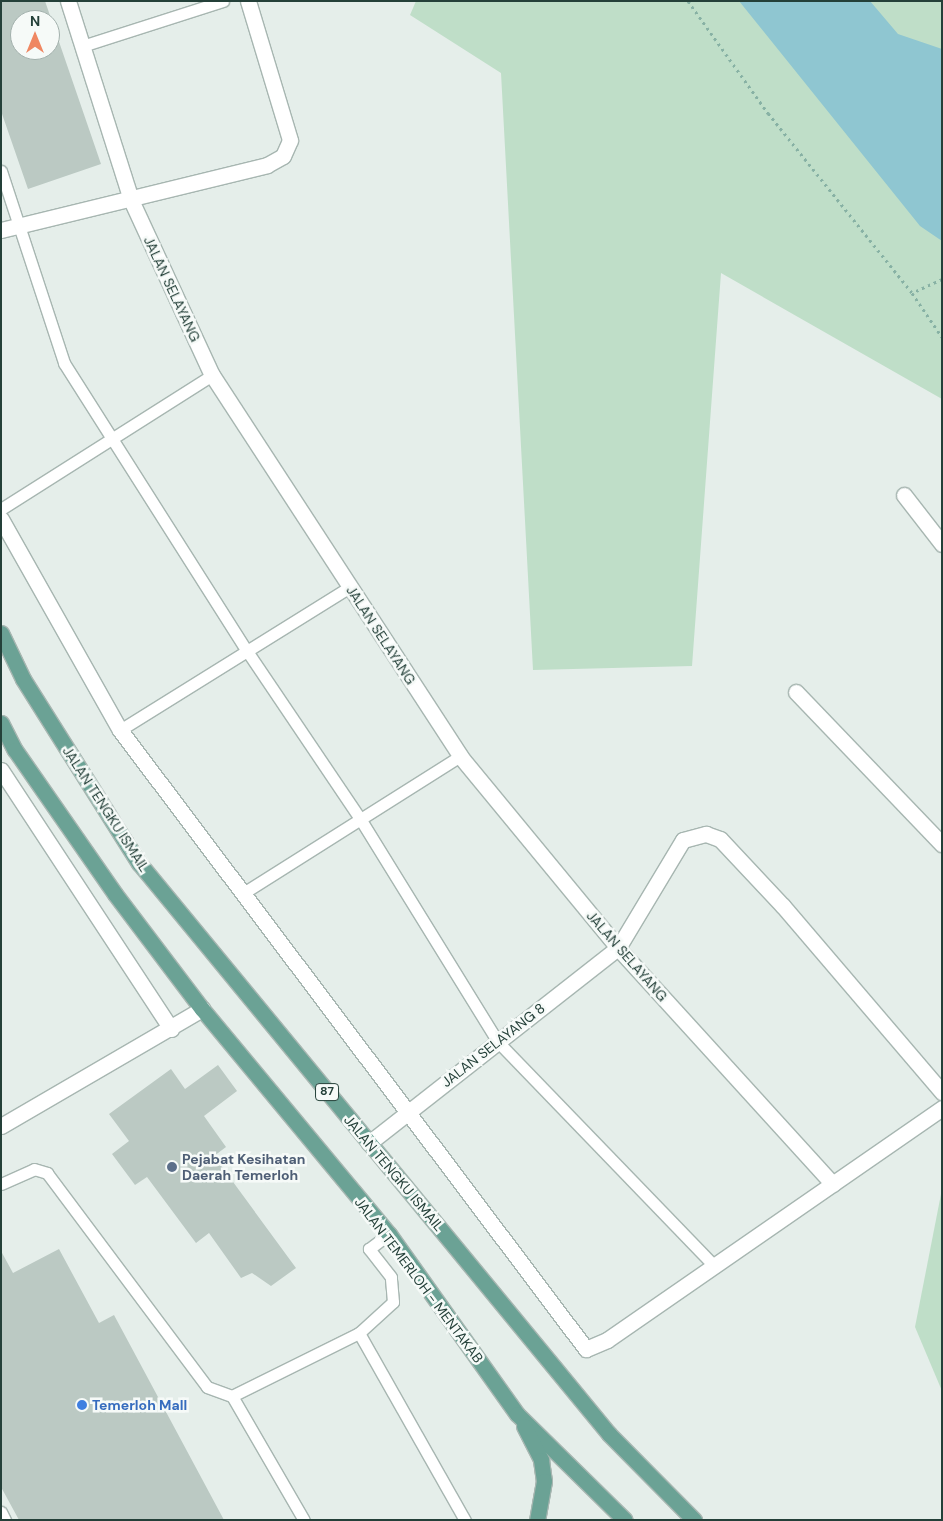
<!DOCTYPE html>
<html>
<head>
<meta charset="utf-8">
<style>
  body { margin:0 }
  #map { position:relative; width:943px; height:1521px; overflow:hidden; background:#e5eeea; font-family:"DM Sans",sans-serif }
  div>[style] { position:absolute }
  [style*='--x'] { left:calc(var(--x)*1px); top:calc(var(--y)*1px); width:calc(var(--w)*1px); rotate:calc(var(--a)*1deg) }
  .green>* { inset:0; background:#bfdec8 }
  .water>* { inset:0; background:#8fc6d1 }
  .building>* { inset:0; background:#bbc9c3 }
  .path>* { height:3px; margin-top:-1.5px; transform-origin:0; background:repeating-linear-gradient(90deg,#87b1a4 0 2.5px,transparent 0 6.5px) }
  .roads { filter:drop-shadow(1px 0 #a7b6b1) drop-shadow(-1px 0 #a7b6b1) drop-shadow(0 1px #a7b6b1) drop-shadow(0 -1px #a7b6b1) }
  .service>* { height:11px; margin:-5.5px; padding:0 5.5px; transform-origin:5.5px; border-radius:5.5px; background:#fff }
  .minor>* { height:15px; margin:-7.5px; padding:0 7.5px; transform-origin:7.5px; border-radius:7.5px; background:#fff }
  .primary>* { height:15px; margin:-7.5px; padding:0 7.5px; transform-origin:7.5px; border-radius:7.5px; background:#6ba295 }
  .dots>* { width:14px; height:14px; translate:-50% -50%; box-sizing:border-box; border:2px solid #f6faf8; border-radius:50% }
  span { translate:-50% -50%; white-space:nowrap; text-align:center; line-height:1.15; -webkit-text-stroke:5px #f6faf8; paint-order:stroke }
  .shield-label span { padding:1px 4px; background:#f6faf8; border:1px solid; border-radius:4px; -webkit-text-stroke-width:0 }
  .shield-label { font-size:12px; color:#244039; font-weight:700 }
  .street-label { font-size:14px; color:#244039 }
  .service-label { font-size:14px; color:#4e5e75; font-weight:700 }
  .left { translate:0 -50%; text-align:left }
  .shop-label { font-size:14px; color:#366cbe; font-weight:700 }
  .frame { position:absolute; inset:0; border:2px solid #244039; pointer-events:none }
  .north { position:absolute; left:10px; top:10px; width:50px; height:50px; box-sizing:border-box; background:#f6faf8; border:1px solid #a2b0ac; border-radius:50%; rotate:0deg; font-size:14px; font-weight:700; line-height:20px; text-align:center; color:#244039 }
  .north::after { content:''; display:block; margin:auto; width:18px; height:22px; background:#ef8762; clip-path:polygon(50% 0,100% 100%,50% 72%,0 100%) }
</style>
</head>
<body>
<div id="map">
  <div class="green">
    <div style="clip-path:polygon(416px 1px,942px 1px,942px 399px,721px 273px,692px 666px,533px 670px,501px 73px,410px 15px)"></div>
    <div style="clip-path:polygon(942px 1189px,942px 1391px,915px 1327px)"></div>
  </div>
  <div class="water">
    <div style="clip-path:polygon(739px 1px,870px 1px,898px 34px,942px 49px,942px 241px,920px 226px)"></div>
  </div>
  <div class="building">
    <div style="clip-path:polygon(evenodd,1px 1px,45px 1px,101px 164px,28px 189px,1px 111px,1px 1px,20px 20px,50px 20px,50px 50px,20px 50px,20px 20px)"></div>
    <div style="clip-path:polygon(218px 1065px,237px 1091px,204px 1116px,226px 1147px,214px 1156px,296px 1268px,271px 1286px,252px 1273px,241px 1278px,209px 1233px,196px 1243px,147px 1177px,135px 1185px,112px 1154px,129px 1141px,109px 1114px,171px 1069px,185px 1089px)"></div>
    <div style="clip-path:polygon(59px 1249px,99px 1323px,114px 1315px,224px 1520px,19px 1520px,1px 1487px,1px 1251px,13px 1273px)"></div>
  </div>
  <div class="path">
    <div style="--x:688;--y:1;--w:138;--a:54.5"></div>
    <div style="--x:768;--y:113;--w:231;--a:51.3"></div>
    <div style="--x:942;--y:279;--w:33;--a:155"></div>
    <div style="--x:912;--y:293;--w:53;--a:55.7"></div>
  </div>
  <div class="roads">
    <div class="service">
      <div style="--x:82;--y:46;--w:148;--a:-17.7"></div>
      <div style="--x:1;--y:171;--w:202;--a:71.8"></div>
      <div style="--x:64;--y:363;--w:341;--a:57.6"></div>
      <div style="--x:247;--y:651;--w:200;--a:56"></div>
      <div style="--x:359;--y:817;--w:264;--a:58.3"></div>
      <div style="--x:498;--y:1042;--w:311;--a:46"></div>
      <div style="--x:1;--y:509;--w:250;--a:-32.4"></div>
      <div style="--x:120;--y:730;--w:271;--a:-31.9"></div>
      <div style="--x:245;--y:892;--w:254;--a:-32.3"></div>
      <div style="--x:1;--y:1184;--w:36;--a:-24"></div>
      <div style="--x:34;--y:1169;--w:14;--a:17"></div>
      <div style="--x:47;--y:1173;--w:267;--a:53.2"></div>
      <div style="--x:207;--y:1387;--w:27;--a:20"></div>
      <div style="--x:232;--y:1396;--w:142;--a:-26.4"></div>
      <div style="--x:359;--y:1333;--w:46;--a:-42.4"></div>
      <div style="--x:393;--y:1302;--w:25;--a:-95"></div>
      <div style="--x:391;--y:1277;--w:36;--a:-128"></div>
      <div style="--x:369;--y:1249;--w:25;--a:-37"></div>
      <div style="--x:359;--y:1333;--w:215;--a:60.5"></div>
      <div style="--x:232;--y:1396;--w:143;--a:59.9"></div>
      <div style="--x:1;--y:1512;--w:9;--a:63"></div>
    </div>
    <div class="minor">
      <div style="--x:68;--y:1;--w:209;--a:72.4"></div>
      <div style="--x:131;--y:200;--w:193;--a:65.2"></div>
      <div style="--x:212;--y:375;--w:455;--a:56.9"></div>
      <div style="--x:460;--y:756;--w:249;--a:50.5"></div>
      <div style="--x:618;--y:948;--w:319;--a:47.7"></div>
      <div style="--x:1;--y:230;--w:274;--a:-13.7"></div>
      <div style="--x:267;--y:165;--w:18;--a:-29"></div>
      <div style="--x:283;--y:156;--w:17;--a:-66"></div>
      <div style="--x:290;--y:140;--w:145;--a:-106.8"></div>
      <div style="--x:904;--y:495;--w:62;--a:52.2"></div>
      <div style="--x:1;--y:519;--w:242;--a:60.6"></div>
      <div style="--x:120;--y:730;--w:775;--a:53.03"></div>
      <div style="--x:586;--y:1349;--w:23;--a:-23"></div>
      <div style="--x:607;--y:1340;--w:407;--a:-34.7"></div>
      <div style="--x:796;--y:692;--w:211;--a:46.2"></div>
      <div style="--x:1;--y:770;--w:310;--a:56.7"></div>
      <div style="--x:1;--y:1126;--w:233;--a:-30.2"></div>
      <div style="--x:369;--y:1143;--w:316;--a:-38.1"></div>
      <div style="--x:618;--y:948;--w:126;--a:-59"></div>
      <div style="--x:683;--y:840;--w:24;--a:-15"></div>
      <div style="--x:706;--y:834;--w:15;--a:20"></div>
      <div style="--x:720;--y:839;--w:92;--a:46.8"></div>
      <div style="--x:783;--y:906;--w:245;--a:49.5"></div>
    </div>
    <div class="primary">
      <div style="--x:1;--y:633;--w:51;--a:64.4"></div>
      <div style="--x:23;--y:679;--w:218;--a:57.8"></div>
      <div style="--x:139;--y:863;--w:740;--a:50.54"></div>
      <div style="--x:609;--y:1434;--w:121;--a:45.3"></div>
      <div style="--x:1;--y:723;--w:30;--a:63"></div>
      <div style="--x:15;--y:750;--w:175;--a:55.2"></div>
      <div style="--x:115;--y:894;--w:144;--a:52.9"></div>
      <div style="--x:202;--y:1009;--w:293;--a:50.3"></div>
      <div style="--x:389;--y:1234;--w:221;--a:54.6"></div>
      <div style="--x:517;--y:1414;--w:151;--a:44.5"></div>
      <div style="--x:524;--y:1426;--w:38;--a:63"></div>
      <div style="--x:541;--y:1460;--w:21;--a:82"></div>
      <div style="--x:544;--y:1481;--w:40;--a:100"></div>
    </div>
  </div>
  <div class="dots">
    <div style="left:172px;top:1167px;background:#5c6f8a"></div>
    <div style="left:82px;top:1405px;background:#3f7fe0"></div>
  </div>
  <div class="shield-label">
    <span style="left:327px;top:1092px">87</span>
  </div>
  <div class="street-label">
    <span style="left:172px;top:289px;rotate:65deg">JALAN SELAYANG</span>
    <span style="left:381px;top:635px;rotate:57deg">JALAN SELAYANG</span>
    <span style="left:106px;top:809px;rotate:57deg">JALAN TENGKU ISMAIL</span>
    <span style="left:627px;top:956px;rotate:49deg">JALAN SELAYANG</span>
    <span style="left:493px;top:1045px;rotate:-38deg">JALAN SELAYANG 8</span>
    <span style="left:394px;top:1173px;rotate:50deg">JALAN TENGKU ISMAIL</span>
    <span style="left:419px;top:1280px;rotate:53deg">JALAN TEMERLOH - MENTAKAB</span>
  </div>
  <div class="service-label">
    <span class="left" style="left:182px;top:1167px">Pejabat Kesihatan<br>Daerah Temerloh</span>
  </div>
  <div class="shop-label">
    <span class="left" style="left:92px;top:1405px">Temerloh Mall</span>
  </div>
  <div class="frame"></div>
  <div class="north">N</div>
</div>
</body>
</html>
